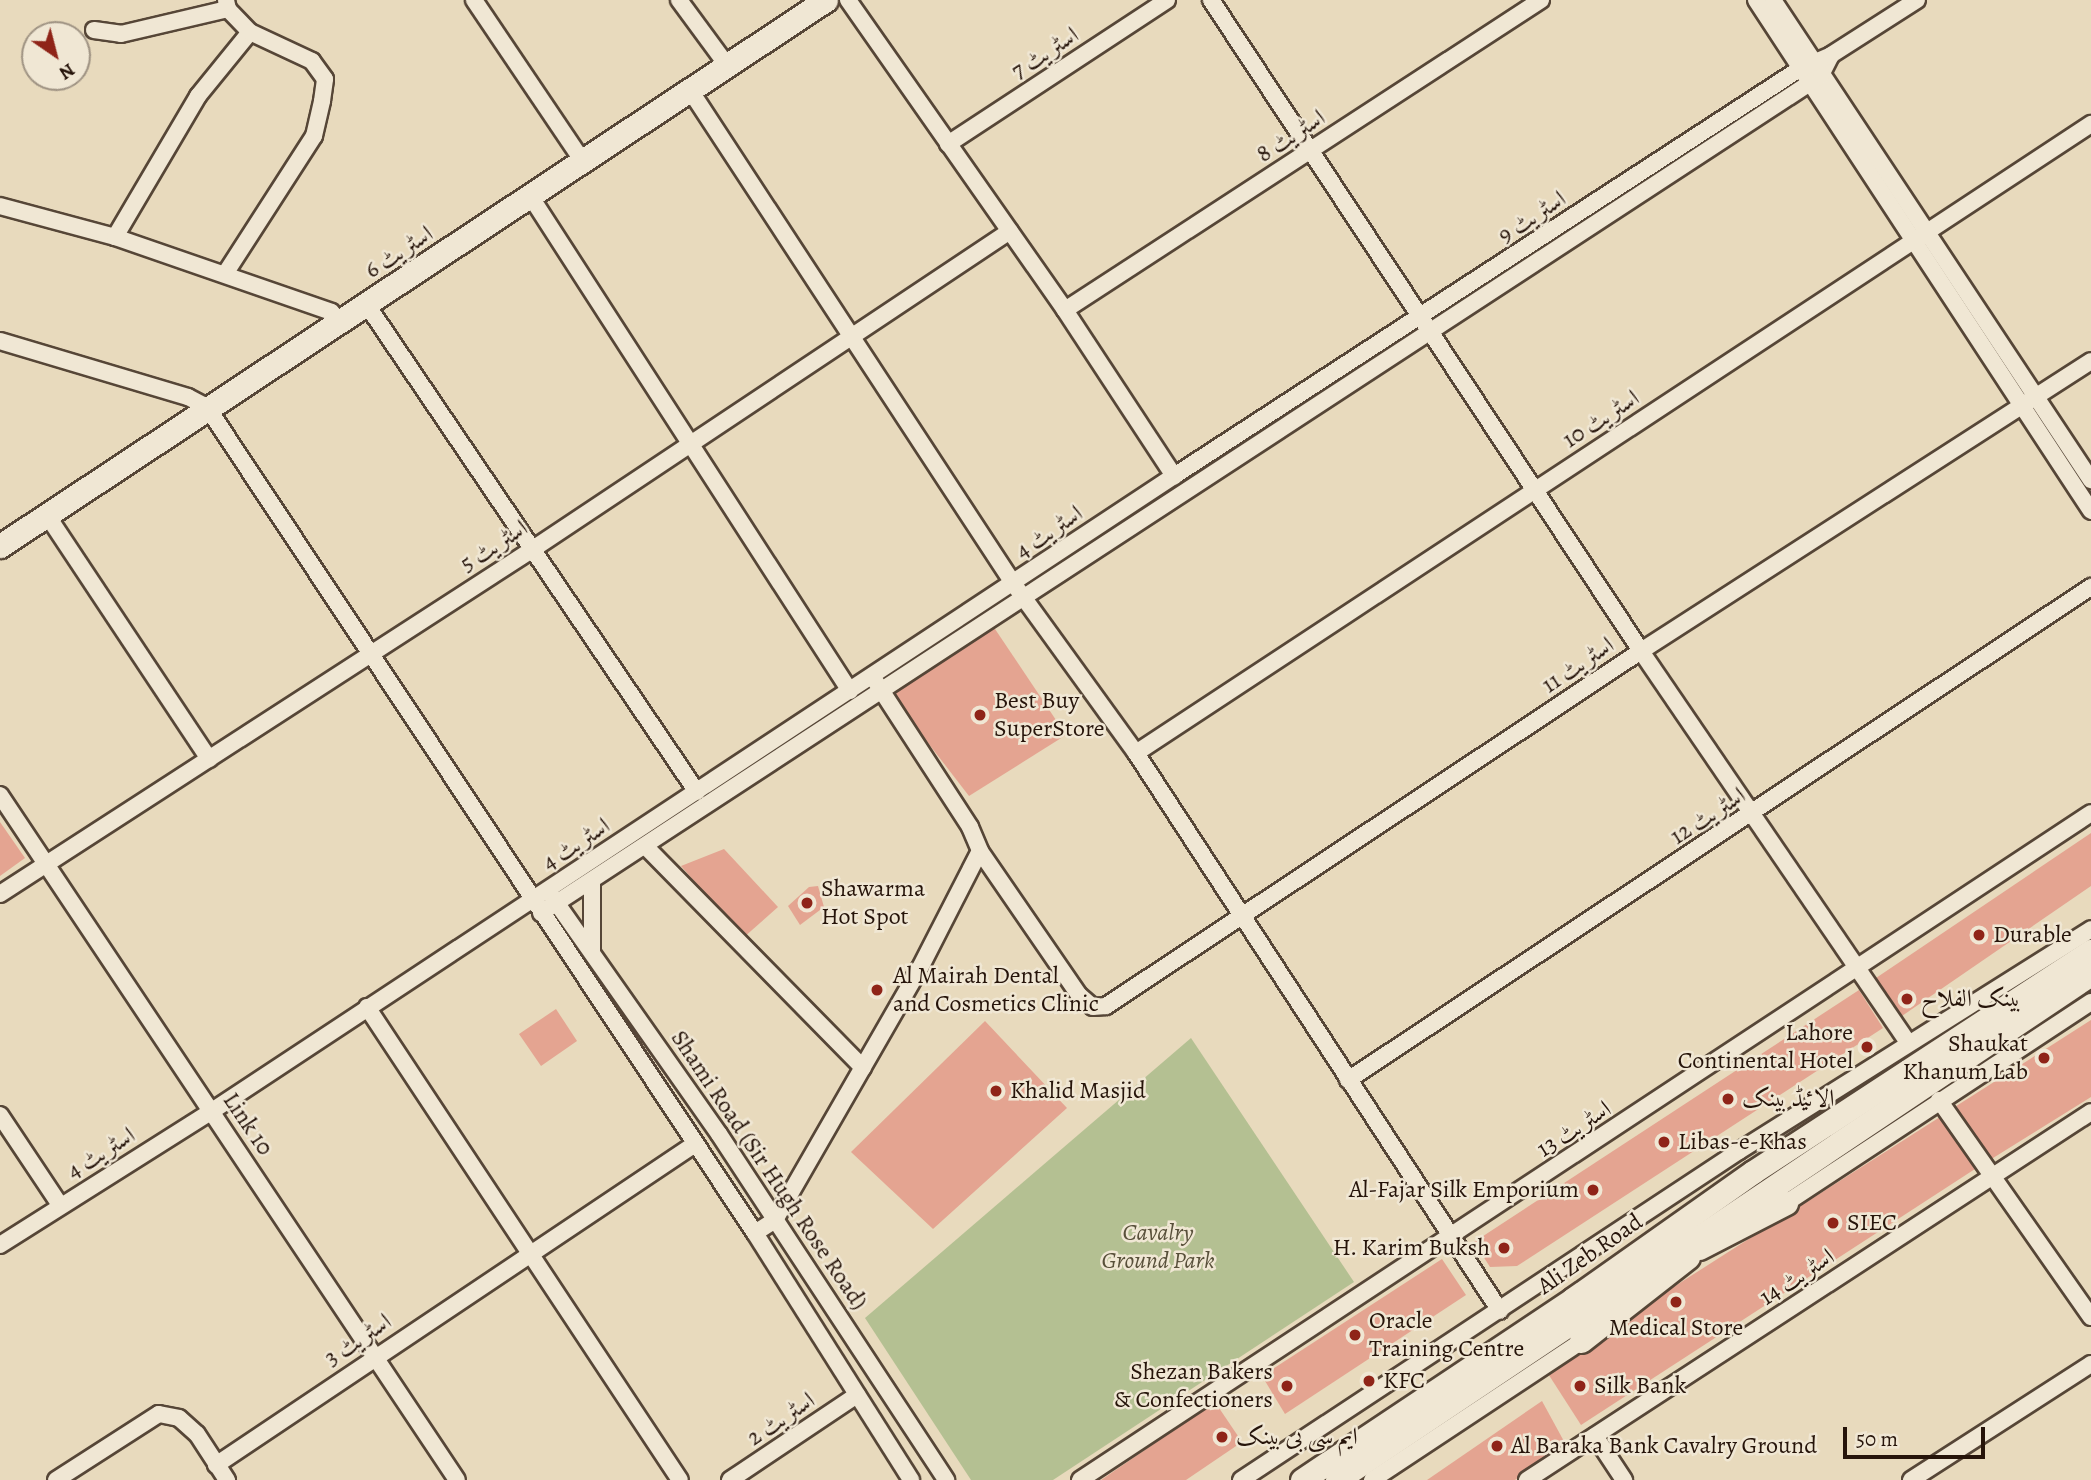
<!DOCTYPE html>
<html>
<head>
<meta charset="utf-8">
<style>
  body { margin:0 }
  #map { position:relative; width:2091px; height:1480px; overflow:hidden; background:#e8dabd; font-family:Alegreya,Amiri,serif }
  div>[style] { position:absolute }
  [style*='--x'] { left:calc(var(--x)*1px); top:calc(var(--y)*1px); width:calc(var(--w)*1px); rotate:calc(var(--a)*1deg) }
  .green>* { inset:0; background:#b4c092 }
  .building>* { inset:0; background:#e4a491 }
  .roads { filter:drop-shadow(2px 0 #564637) drop-shadow(-2px 0 #564637) drop-shadow(0 2px #564637) drop-shadow(0 -2px #564637) }
  .street>* { height:16px; margin:-8px; padding:0 8px; transform-origin:8px; border-radius:8px; background:#f0e7d4 }
  .secondary>* { height:23px; margin:-11.5px; padding:0 11.5px; transform-origin:11.5px; border-radius:11.5px; background:#f0e7d4 }
  .dots>* { width:19px; height:19px; translate:-50% -50%; box-sizing:border-box; border:4px solid #f0e7d4; border-radius:50% }
  span { translate:-50% -50%; white-space:nowrap; text-align:center; line-height:1.15; -webkit-text-stroke:5px #f0e7d4; paint-order:stroke }
  .street-label { font-size:24px; color:#26140a }
  .poi-label { font-size:24px; color:#26140a }
  .left { translate:0 -50%; text-align:left }
  .right { translate:-100% -50%; text-align:right }
  .park-label { font-size:24px; color:#58503a; font-style:italic }
  .north { position:absolute; left:21px; top:21px; width:70px; height:70px; box-sizing:border-box; background:#f0e7d4; border:2px solid #9f9383; border-radius:50%; rotate:145deg; font-size:19px; font-weight:700; line-height:28px; text-align:center; color:#26140a }
  .north::after { content:''; display:block; margin:auto; width:24px; height:32px; background:#8f2418; clip-path:polygon(50% 0,100% 100%,50% 72%,0 100%) }
  .scale { position:absolute; left:1843px; top:1427px; width:142px; height:32px; box-sizing:border-box; border:4px solid #26140a; border-top:0; padding-left:9px; font-size:21px; line-height:24px; white-space:nowrap; color:#26140a; -webkit-text-stroke:5px #f0e7d4; paint-order:stroke }
</style>
</head>
<body>
<div id="map">
  <div class="green">
    <div style="clip-path:polygon(1191px 1038px,1354px 1282px,1053px 1480px,971px 1480px,865px 1318px)"></div>
  </div>
  <div class="building">
    <div style="clip-path:polygon(993px 626px,1066px 735px,969px 796px,891px 695px)"></div>
    <div style="clip-path:polygon(0 822px,25px 858px,0 876px)"></div>
    <div style="clip-path:polygon(2091px 833px,2091px 886px,1899px 1018px,1873px 980px)"></div>
    <div style="clip-path:polygon(724px 849px,778px 907px,743px 938px,681px 866px)"></div>
    <div style="clip-path:polygon(818px 886px,824px 907px,800px 925px,788px 906px,809px 887px)"></div>
    <div style="clip-path:polygon(1859px 990px,1883px 1028px,1517px 1266px,1490px 1267px,1474px 1242px)"></div>
    <div style="clip-path:polygon(556px 1009px,577px 1041px,541px 1066px,519px 1034px)"></div>
    <div style="clip-path:polygon(2091px 1020px,2091px 1097px,1985px 1163px,1950px 1110px)"></div>
    <div style="clip-path:polygon(985px 1021px,1067px 1108px,933px 1229px,851px 1152px)"></div>
    <div style="clip-path:polygon(1940px 1117px,1975px 1169px,1581px 1425px,1545px 1369px)"></div>
    <div style="clip-path:polygon(1442px 1259px,1466px 1295px,1285px 1414px,1262px 1376px)"></div>
    <div style="clip-path:polygon(1542px 1401px,1566px 1445px,1515px 1480px,1427px 1480px)"></div>
    <div style="clip-path:polygon(1215px 1402px,1242px 1442px,1186px 1480px,1101px 1480px)"></div>
  </div>
  <div class="roads">
    <div class="street">
      <div style="--x:474;--y:0;--w:193;--a:56"></div>
      <div style="--x:679;--y:0;--w:81;--a:53.6"></div>
      <div style="--x:848;--y:0;--w:378;--a:55"></div>
      <div style="--x:1065;--y:310;--w:199;--a:56.7"></div>
      <div style="--x:1211;--y:0;--w:780;--a:56.55"></div>
      <div style="--x:1641;--y:651;--w:474;--a:55.7"></div>
      <div style="--x:1756;--y:0;--w:611;--a:56.75"></div>
      <div style="--x:1773;--y:0;--w:576;--a:56.48"></div>
      <div style="--x:94;--y:30;--w:27;--a:8"></div>
      <div style="--x:121;--y:34;--w:110;--a:-13.2"></div>
      <div style="--x:690;--y:90;--w:589;--a:56.77"></div>
      <div style="--x:1013;--y:583;--w:210;--a:54.1"></div>
      <div style="--x:1136;--y:753;--w:666;--a:56.88"></div>
      <div style="--x:948;--y:144;--w:262;--a:-33.3"></div>
      <div style="--x:531;--y:197;--w:588;--a:57.15"></div>
      <div style="--x:0;--y:206;--w:119;--a:15.1"></div>
      <div style="--x:115;--y:237;--w:229;--a:19.1"></div>
      <div style="--x:331;--y:312;--w:13;--a:45"></div>
      <div style="--x:115;--y:237;--w:164;--a:-59.5"></div>
      <div style="--x:198;--y:96;--w:82;--a:-50.9"></div>
      <div style="--x:250;--y:32;--w:32;--a:-134"></div>
      <div style="--x:228;--y:9;--w:9;--a:-103"></div>
      <div style="--x:225;--y:274;--w:164;--a:-57.2"></div>
      <div style="--x:314;--y:136;--w:36;--a:-77"></div>
      <div style="--x:322;--y:101;--w:22;--a:-82"></div>
      <div style="--x:325;--y:79;--w:22;--a:-126"></div>
      <div style="--x:312;--y:61;--w:68;--a:-154.9"></div>
      <div style="--x:367;--y:305;--w:588;--a:55.88"></div>
      <div style="--x:1065;--y:310;--w:568;--a:-33.07"></div>
      <div style="--x:0;--y:341;--w:196;--a:16.6"></div>
      <div style="--x:188;--y:397;--w:21;--a:28"></div>
      <div style="--x:207;--y:407;--w:991;--a:56.44"></div>
      <div style="--x:755;--y:1233;--w:292;--a:57.7"></div>
      <div style="--x:47;--y:515;--w:293;--a:56.4"></div>
      <div style="--x:872;--y:676;--w:180;--a:57"></div>
      <div style="--x:970;--y:827;--w:26;--a:67"></div>
      <div style="--x:980;--y:851;--w:175;--a:55.5"></div>
      <div style="--x:1079;--y:995;--w:18;--a:41"></div>
      <div style="--x:1093;--y:1007;--w:13;--a:-4"></div>
      <div style="--x:1106;--y:1006;--w:642;--a:-33.57"></div>
      <div style="--x:1641;--y:651;--w:535;--a:-32.8"></div>
      <div style="--x:1136;--y:753;--w:1144;--a:-33.37"></div>
      <div style="--x:0;--y:795;--w:823;--a:56.29"></div>
      <div style="--x:647;--y:848;--w:308;--a:45.5"></div>
      <div style="--x:0;--y:894;--w:635;--a:-32.91"></div>
      <div style="--x:533;--y:549;--w:573;--a:-33.69"></div>
      <div style="--x:551;--y:895;--w:292;--a:54.9"></div>
      <div style="--x:719;--y:1134;--w:414;--a:56.7"></div>
      <div style="--x:541;--y:913;--w:1516;--a:-33.19"></div>
      <div style="--x:1810;--y:83;--w:14;--a:-36"></div>
      <div style="--x:1821;--y:75;--w:22;--a:-63"></div>
      <div style="--x:592;--y:951;--w:70;--a:-90"></div>
      <div style="--x:367;--y:1007;--w:567;--a:56.51"></div>
      <div style="--x:1348;--y:1080;--w:892;--a:-33.57"></div>
      <div style="--x:1939;--y:1100;--w:265;--a:55"></div>
      <div style="--x:0;--y:1115;--w:108;--a:56.3"></div>
      <div style="--x:1777;--y:1209;--w:376;--a:-33.4"></div>
      <div style="--x:755;--y:1233;--w:24;--a:-33"></div>
      <div style="--x:775;--y:1220;--w:291;--a:-60.1"></div>
      <div style="--x:920;--y:968;--w:131;--a:-62.9"></div>
      <div style="--x:0;--y:1245;--w:251;--a:-32.3"></div>
      <div style="--x:212;--y:1111;--w:1153;--a:-33.43"></div>
      <div style="--x:1174;--y:476;--w:748;--a:-33.05"></div>
      <div style="--x:1801;--y:68;--w:33;--a:-23"></div>
      <div style="--x:1831;--y:55;--w:102;--a:-32.6"></div>
      <div style="--x:1595;--y:1436;--w:53;--a:56.6"></div>
      <div style="--x:216;--y:1465;--w:577;--a:-33.83"></div>
      <div style="--x:56;--y:1480;--w:122;--a:-32.7"></div>
      <div style="--x:159;--y:1414;--w:20;--a:11"></div>
      <div style="--x:179;--y:1418;--w:24;--a:42"></div>
      <div style="--x:197;--y:1434;--w:55;--a:56.9"></div>
      <div style="--x:730;--y:1480;--w:153;--a:-33.8"></div>
      <div style="--x:1080;--y:1480;--w:1211;--a:-33.41"></div>
      <div style="--x:1241;--y:1480;--w:597;--a:-33.45"></div>
      <div style="--x:1739;--y:1151;--w:416;--a:-32.2"></div>
      <div style="--x:1372;--y:1480;--w:259;--a:-33.5"></div>
      <div style="--x:1527;--y:1480;--w:673;--a:-33.12"></div>
      <div style="--x:1911;--y:1480;--w:214;--a:-32.8"></div>
    </div>
    <div class="secondary">
      <div style="--x:0;--y:546;--w:990;--a:-33.47"></div>
      <div style="--x:1699;--y:1248;--w:98;--a:-27.3"></div>
      <div style="--x:1581;--y:1341;--w:136;--a:-38.1"></div>
      <div style="--x:1302;--y:1480;--w:326;--a:-33.7"></div>
      <div style="--x:1573;--y:1299;--w:220;--a:-35.2"></div>
      <div style="--x:1753;--y:1172;--w:404;--a:-33.2"></div>
      <div style="--x:1337;--y:1480;--w:908;--a:-33.87"></div>
    </div>
  </div>
  <div class="dots">
    <div style="left:980px;top:715px;background:#8f2418"></div>
    <div style="left:807px;top:903px;background:#8f2418"></div>
    <div style="left:1979px;top:935px;background:#8f2418"></div>
    <div style="left:877px;top:990px;background:#8f2418"></div>
    <div style="left:1907px;top:999px;background:#8f2418"></div>
    <div style="left:1867px;top:1047px;background:#8f2418"></div>
    <div style="left:2044px;top:1058px;background:#8f2418"></div>
    <div style="left:996px;top:1091px;background:#8f2418"></div>
    <div style="left:1728px;top:1099px;background:#8f2418"></div>
    <div style="left:1664px;top:1142px;background:#8f2418"></div>
    <div style="left:1593px;top:1190px;background:#8f2418"></div>
    <div style="left:1833px;top:1223px;background:#8f2418"></div>
    <div style="left:1504px;top:1248px;background:#8f2418"></div>
    <div style="left:1676px;top:1302px;background:#8f2418"></div>
    <div style="left:1355px;top:1335px;background:#8f2418"></div>
    <div style="left:1369px;top:1381px;background:#8f2418"></div>
    <div style="left:1287px;top:1386px;background:#8f2418"></div>
    <div style="left:1580px;top:1386px;background:#8f2418"></div>
    <div style="left:1222px;top:1437px;background:#8f2418"></div>
    <div style="left:1497px;top:1446px;background:#8f2418"></div>
  </div>
  <div class="street-label">
    <span style="left:1045px;top:53px;rotate:-33deg">اسٹریٹ 7</span>
    <span style="left:1291px;top:136px;rotate:-33deg">اسٹریٹ 8</span>
    <span style="left:1532px;top:217px;rotate:-33deg">اسٹریٹ 9</span>
    <span style="left:399px;top:252px;rotate:-33deg">اسٹریٹ 6</span>
    <span style="left:1601px;top:419px;rotate:-33deg">اسٹریٹ 10</span>
    <span style="left:1049px;top:532px;rotate:-34deg">اسٹریٹ 4</span>
    <span style="left:494px;top:546px;rotate:-33deg">اسٹریٹ 5</span>
    <span style="left:1578px;top:665px;rotate:-34deg">اسٹریٹ 11</span>
    <span style="left:1708px;top:816px;rotate:-33deg">اسٹریٹ 12</span>
    <span style="left:576px;top:844px;rotate:-33deg">اسٹریٹ 4</span>
    <span style="left:248px;top:1124px;rotate:56deg">Link 10</span>
    <span style="left:1574px;top:1129px;rotate:-33deg">اسٹریٹ 13</span>
    <span style="left:101px;top:1153px;rotate:-32deg">اسٹریٹ 4</span>
    <span style="left:769px;top:1170px;rotate:56deg">Shami Road (Sir Hugh Rose Road)</span>
    <span style="left:1590px;top:1254px;rotate:-35deg">Ali Zeb Road</span>
    <span style="left:1797px;top:1277px;rotate:-33deg">اسٹریٹ 14</span>
    <span style="left:358px;top:1340px;rotate:-34deg">اسٹریٹ 3</span>
    <span style="left:781px;top:1419px;rotate:-34deg">اسٹریٹ 2</span>
  </div>
  <div class="poi-label">
    <span class="left" style="left:994px;top:715px">Best Buy<br>SuperStore</span>
    <span class="left" style="left:821px;top:903px">Shawarma<br>Hot Spot</span>
    <span class="left" style="left:1993px;top:935px">Durable</span>
    <span class="left" style="left:893px;top:990px">Al Mairah Dental<br>and Cosmetics Clinic</span>
    <span class="left" style="left:1921px;top:999px">بینک الفلاح</span>
    <span class="right" style="left:1853px;top:1047px">Lahore<br>Continental Hotel</span>
    <span class="right" style="left:2028px;top:1058px">Shaukat<br>Khanum Lab</span>
    <span class="left" style="left:1010px;top:1091px">Khalid Masjid</span>
    <span class="left" style="left:1742px;top:1099px">الائیڈ بینک</span>
    <span class="left" style="left:1678px;top:1142px">Libas-e-Khas</span>
    <span class="right" style="left:1579px;top:1190px">Al-Fajar Silk Emporium</span>
    <span class="left" style="left:1847px;top:1223px">SIEC</span>
    <span class="right" style="left:1490px;top:1248px">H. Karim Buksh</span>
    <span class="left" style="left:1369px;top:1335px">Oracle<br>Training Centre</span>
    <span style="left:1676px;top:1328px">Medical Store</span>
    <span class="right" style="left:1273px;top:1386px">Shezan Bakers<br>&amp; Confectioners</span>
    <span class="left" style="left:1383px;top:1381px">KFC</span>
    <span class="left" style="left:1594px;top:1386px">Silk Bank</span>
    <span class="left" style="left:1236px;top:1437px">ایم سی بی بینک</span>
    <span class="left" style="left:1511px;top:1446px">Al Baraka Bank Cavalry Ground</span>
  </div>
  <div class="park-label">
    <span style="left:1158px;top:1247px">Cavalry<br>Ground Park</span>
  </div>
  <div class="north">N</div>
  <div class="scale">50 m</div>
</div>
</body>
</html>
